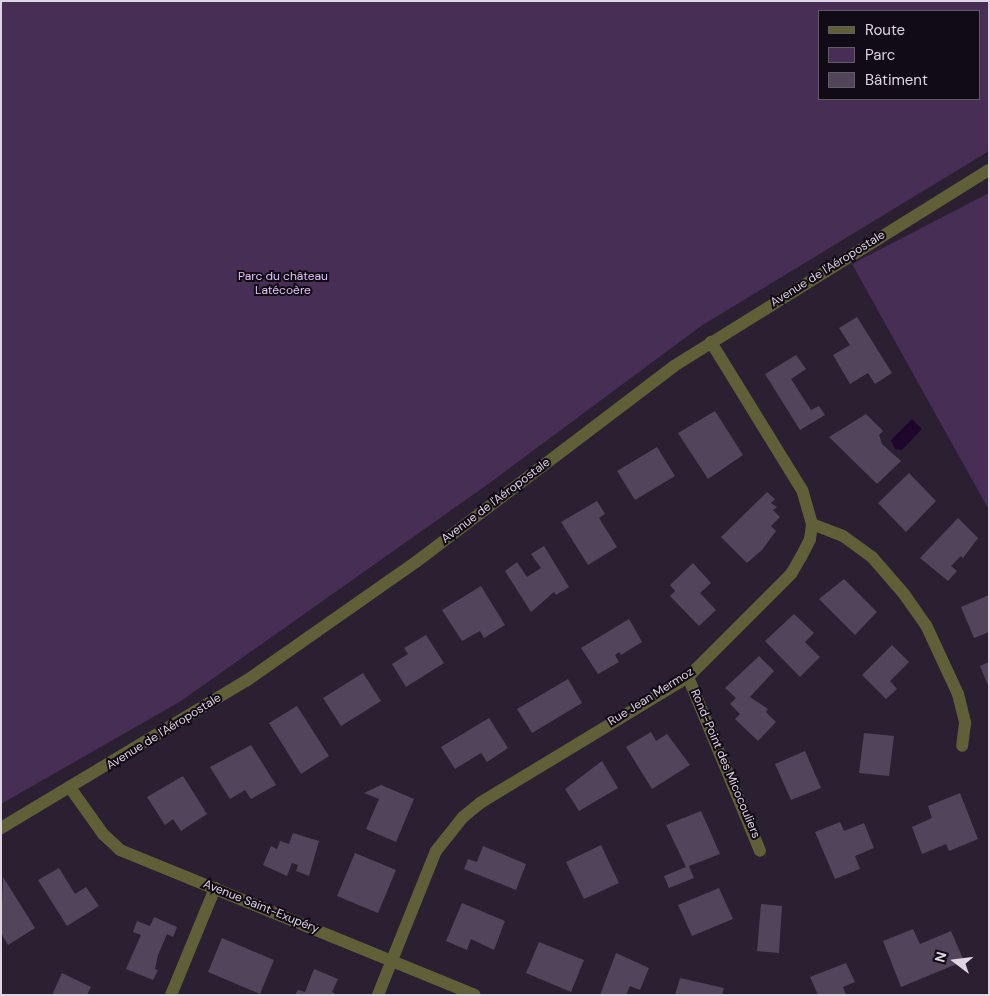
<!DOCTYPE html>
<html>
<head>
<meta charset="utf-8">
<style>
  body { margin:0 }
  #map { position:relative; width:990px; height:996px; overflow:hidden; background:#2b1f32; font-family:"DM Sans",sans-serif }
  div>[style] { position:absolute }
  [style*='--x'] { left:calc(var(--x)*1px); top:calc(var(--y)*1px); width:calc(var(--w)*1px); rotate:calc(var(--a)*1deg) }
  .green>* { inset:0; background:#462e54 }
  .water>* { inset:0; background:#1f072b }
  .building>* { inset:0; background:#52455b }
  .minor>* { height:12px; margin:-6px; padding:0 6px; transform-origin:6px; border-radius:6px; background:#5f6038 }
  span { translate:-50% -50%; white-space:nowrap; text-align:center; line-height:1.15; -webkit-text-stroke:4px #100b14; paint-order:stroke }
  .street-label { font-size:12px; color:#ded6e3 }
  .park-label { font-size:12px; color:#e3c2f8 }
  .frame { position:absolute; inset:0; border:2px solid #ded6e3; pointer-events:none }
  .legend { position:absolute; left:818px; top:10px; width:162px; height:90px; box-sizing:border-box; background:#100b14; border:1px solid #625c67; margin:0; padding:6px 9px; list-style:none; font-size:15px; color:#ded6e3 }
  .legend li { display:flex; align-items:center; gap:10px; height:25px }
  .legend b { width:25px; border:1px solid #625c67 }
  .north { position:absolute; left:930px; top:936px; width:50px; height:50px; -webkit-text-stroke:4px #100b14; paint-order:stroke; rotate:285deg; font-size:14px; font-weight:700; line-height:20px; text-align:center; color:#ded6e3 }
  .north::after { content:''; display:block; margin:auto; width:18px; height:22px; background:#ded6e3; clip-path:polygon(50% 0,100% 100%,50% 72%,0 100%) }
</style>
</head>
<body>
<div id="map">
  <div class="green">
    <div style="clip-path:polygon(evenodd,1px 1px,989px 1px,989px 151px,701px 326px,491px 482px,181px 701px,1px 804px,1px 1px,819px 11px,979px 11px,979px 99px,819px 99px,819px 11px)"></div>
    <div style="clip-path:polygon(989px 193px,989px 510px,852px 264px)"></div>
  </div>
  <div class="water">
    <div style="clip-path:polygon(912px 419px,922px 429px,902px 450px,895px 449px,891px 440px)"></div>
  </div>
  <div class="building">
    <div style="clip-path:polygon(857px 317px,892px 373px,875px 384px,868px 373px,850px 384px,833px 355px,850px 345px,839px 328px)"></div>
    <div style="clip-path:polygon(796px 355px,806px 369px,791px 379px,811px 410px,819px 406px,825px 415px,800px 430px,765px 374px)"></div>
    <div style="clip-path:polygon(715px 411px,743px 455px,708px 479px,678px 433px)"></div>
    <div style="clip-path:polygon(866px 414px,883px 431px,879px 435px,882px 444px,901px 461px,877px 484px,829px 437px)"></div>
    <div style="clip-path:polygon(657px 447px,675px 476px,635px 500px,617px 471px)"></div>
    <div style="clip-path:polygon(909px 473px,936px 501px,906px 532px,878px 503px)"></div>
    <div style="clip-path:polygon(767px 492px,775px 499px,771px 503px,777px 507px,773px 510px,780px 517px,771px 526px,776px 531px,762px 550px,747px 563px,721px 537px)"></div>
    <div style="clip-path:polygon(597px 501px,605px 514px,599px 518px,617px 547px,588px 565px,561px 522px)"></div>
    <div style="clip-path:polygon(958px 518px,978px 538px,963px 558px,961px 556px,951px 566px,957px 571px,948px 581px,920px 558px)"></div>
    <div style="clip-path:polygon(544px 546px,569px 587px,556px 595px,554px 592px,531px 612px,505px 571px,517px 562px,527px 577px,541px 568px,531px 554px)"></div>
    <div style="clip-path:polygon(693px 563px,711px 583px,700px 593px,716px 610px,699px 626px,670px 596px,675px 591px,670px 585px)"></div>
    <div style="clip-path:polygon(844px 579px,877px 612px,855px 635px,819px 599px)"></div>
    <div style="clip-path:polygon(481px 586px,505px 625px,484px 638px,480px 631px,462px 641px,442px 610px)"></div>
    <div style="clip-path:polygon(989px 595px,989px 632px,974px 638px,961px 607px)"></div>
    <div style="clip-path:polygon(794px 614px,814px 633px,805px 642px,820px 657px,800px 677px,765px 641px)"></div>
    <div style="clip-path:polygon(629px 619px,642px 642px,621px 655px,619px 652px,615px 655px,619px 662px,598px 674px,581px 648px)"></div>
    <div style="clip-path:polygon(426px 635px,444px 663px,406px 687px,392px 664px,408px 654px,404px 648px)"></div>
    <div style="clip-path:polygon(892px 645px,909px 662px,890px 681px,897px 689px,886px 699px,862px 675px)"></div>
    <div style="clip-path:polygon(759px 656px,774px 671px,750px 697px,768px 709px,766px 712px,776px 722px,758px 741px,735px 719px,740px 714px,730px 704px,736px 698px,725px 688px)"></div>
    <div style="clip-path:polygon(989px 662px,989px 688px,980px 666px)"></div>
    <div style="clip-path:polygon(363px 673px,381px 701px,341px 726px,323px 698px)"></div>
    <div style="clip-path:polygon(568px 679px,582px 703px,532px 733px,517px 709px)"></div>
    <div style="clip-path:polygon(297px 706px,329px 756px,301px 774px,269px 723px)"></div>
    <div style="clip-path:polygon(489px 718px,508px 748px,487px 762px,481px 753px,455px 769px,441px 747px)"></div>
    <div style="clip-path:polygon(651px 732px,656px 741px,667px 734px,690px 765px,652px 789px,626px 747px)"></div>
    <div style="clip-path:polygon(864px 733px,894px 736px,889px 776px,859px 773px)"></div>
    <div style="clip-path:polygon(251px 745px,276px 785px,251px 799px,245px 790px,230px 799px,210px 767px)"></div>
    <div style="clip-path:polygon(805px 751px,821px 788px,791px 800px,775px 764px)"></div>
    <div style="clip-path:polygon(602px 761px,618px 788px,579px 811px,565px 789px)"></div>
    <div style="clip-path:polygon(183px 776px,207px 814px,181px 831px,173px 819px,165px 825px,147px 797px)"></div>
    <div style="clip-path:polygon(381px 785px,414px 799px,396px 842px,366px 829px,379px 799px,364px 793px)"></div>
    <div style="clip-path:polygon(960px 793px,978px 839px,949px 851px,946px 844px,922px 854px,912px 827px,932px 818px,928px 806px)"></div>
    <div style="clip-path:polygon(701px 811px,720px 854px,689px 866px,694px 878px,669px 888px,664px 876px,686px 867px,666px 825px)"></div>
    <div style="clip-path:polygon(840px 822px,844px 831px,864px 823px,874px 848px,855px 856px,860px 869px,835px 879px,815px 832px)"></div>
    <div style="clip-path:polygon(293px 833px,319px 841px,309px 876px,296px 871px,298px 865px,292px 863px,287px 876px,263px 865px,271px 846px,277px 849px,280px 841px,289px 844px)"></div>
    <div style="clip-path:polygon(601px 845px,619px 883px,584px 899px,566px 862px)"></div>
    <div style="clip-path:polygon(483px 846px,526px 864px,516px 890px,464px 869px,468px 859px,477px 862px)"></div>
    <div style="clip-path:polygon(355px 853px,396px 870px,378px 913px,337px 896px)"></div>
    <div style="clip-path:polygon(59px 868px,75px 894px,86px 887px,99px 906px,67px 926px,38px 880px)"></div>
    <div style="clip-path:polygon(3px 877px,35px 928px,8px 945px,1px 933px)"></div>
    <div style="clip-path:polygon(719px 888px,733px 919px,692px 936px,678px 905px)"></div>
    <div style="clip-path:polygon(462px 903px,505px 921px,494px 950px,471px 939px,467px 950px,446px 941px)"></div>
    <div style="clip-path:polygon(761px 904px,782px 906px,779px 953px,757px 951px)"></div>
    <div style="clip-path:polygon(154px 917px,177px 927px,173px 937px,167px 934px,158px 955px,155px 969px,158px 970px,153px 980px,126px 969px,141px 935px,133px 932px,137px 921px,150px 926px)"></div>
    <div style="clip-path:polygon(913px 929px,920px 944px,951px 931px,964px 961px,901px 987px,883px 941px)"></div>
    <div style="clip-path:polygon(222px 938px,274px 960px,260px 994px,208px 972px)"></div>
    <div style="clip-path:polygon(539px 942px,584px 960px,571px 992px,526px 973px)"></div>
    <div style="clip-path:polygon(616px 953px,649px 968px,640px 990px,630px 986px,626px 995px,600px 995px)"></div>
    <div style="clip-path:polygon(846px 963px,855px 982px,843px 987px,846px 995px,818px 995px,810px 977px)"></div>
    <div style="clip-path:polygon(314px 969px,338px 979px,332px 992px,337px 995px,295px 995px,298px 990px,305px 992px)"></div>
    <div style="clip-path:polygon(62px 973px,91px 987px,87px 995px,52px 995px)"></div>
    <div style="clip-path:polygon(680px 978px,724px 988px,722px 995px,675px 995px)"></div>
  </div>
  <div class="minor">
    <div style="--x:812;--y:524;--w:33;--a:21"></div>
    <div style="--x:843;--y:536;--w:36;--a:36"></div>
    <div style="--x:872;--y:557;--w:49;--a:49.1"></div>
    <div style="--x:904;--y:594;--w:38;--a:55"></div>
    <div style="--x:926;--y:625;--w:76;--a:65.1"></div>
    <div style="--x:958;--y:694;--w:30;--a:76"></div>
    <div style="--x:965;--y:723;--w:23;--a:97"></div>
    <div style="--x:688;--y:677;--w:188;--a:67.5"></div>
    <div style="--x:71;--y:789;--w:55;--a:54.6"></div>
    <div style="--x:103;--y:834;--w:23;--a:43"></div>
    <div style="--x:120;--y:850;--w:383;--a:22.2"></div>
    <div style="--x:1;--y:828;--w:286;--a:-31"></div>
    <div style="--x:246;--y:681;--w:208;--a:-35"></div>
    <div style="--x:416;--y:562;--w:324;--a:-37.2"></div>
    <div style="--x:674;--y:366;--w:371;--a:-31.9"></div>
    <div style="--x:171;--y:995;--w:116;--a:-67.6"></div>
    <div style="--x:378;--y:995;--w:155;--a:-68.1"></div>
    <div style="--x:436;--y:851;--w:43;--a:-51.5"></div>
    <div style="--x:463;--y:817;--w:22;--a:-39"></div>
    <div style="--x:480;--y:803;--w:243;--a:-31.2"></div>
    <div style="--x:688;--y:677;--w:146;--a:-45"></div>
    <div style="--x:791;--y:574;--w:20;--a:-60"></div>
    <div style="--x:801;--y:557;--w:20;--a:-63"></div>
    <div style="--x:810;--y:539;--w:15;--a:-82"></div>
    <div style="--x:812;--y:524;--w:35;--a:-106"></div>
    <div style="--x:802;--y:490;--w:174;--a:-121.6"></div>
  </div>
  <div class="street-label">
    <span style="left:828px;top:269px;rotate:-32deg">Avenue de l'Aéropostale</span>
    <span style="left:496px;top:501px;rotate:-37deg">Avenue de l'Aéropostale</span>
    <span style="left:651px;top:697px;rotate:-32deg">Rue Jean Mermoz</span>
    <span style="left:164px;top:732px;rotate:-32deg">Avenue de l'Aéropostale</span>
    <span style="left:725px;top:764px;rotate:67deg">Rond-Point des Micocouliers</span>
    <span style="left:261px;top:907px;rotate:22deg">Avenue Saint-Exupéry</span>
  </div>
  <div class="park-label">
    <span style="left:283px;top:284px">Parc du château<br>Latécoère</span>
  </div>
  <div class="frame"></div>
  <ul class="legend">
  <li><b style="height:6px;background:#5f6038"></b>Route</li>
  <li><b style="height:14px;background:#462e54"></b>Parc</li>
  <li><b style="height:14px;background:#52455b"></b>Bâtiment</li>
  </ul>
  <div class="north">N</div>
</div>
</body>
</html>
